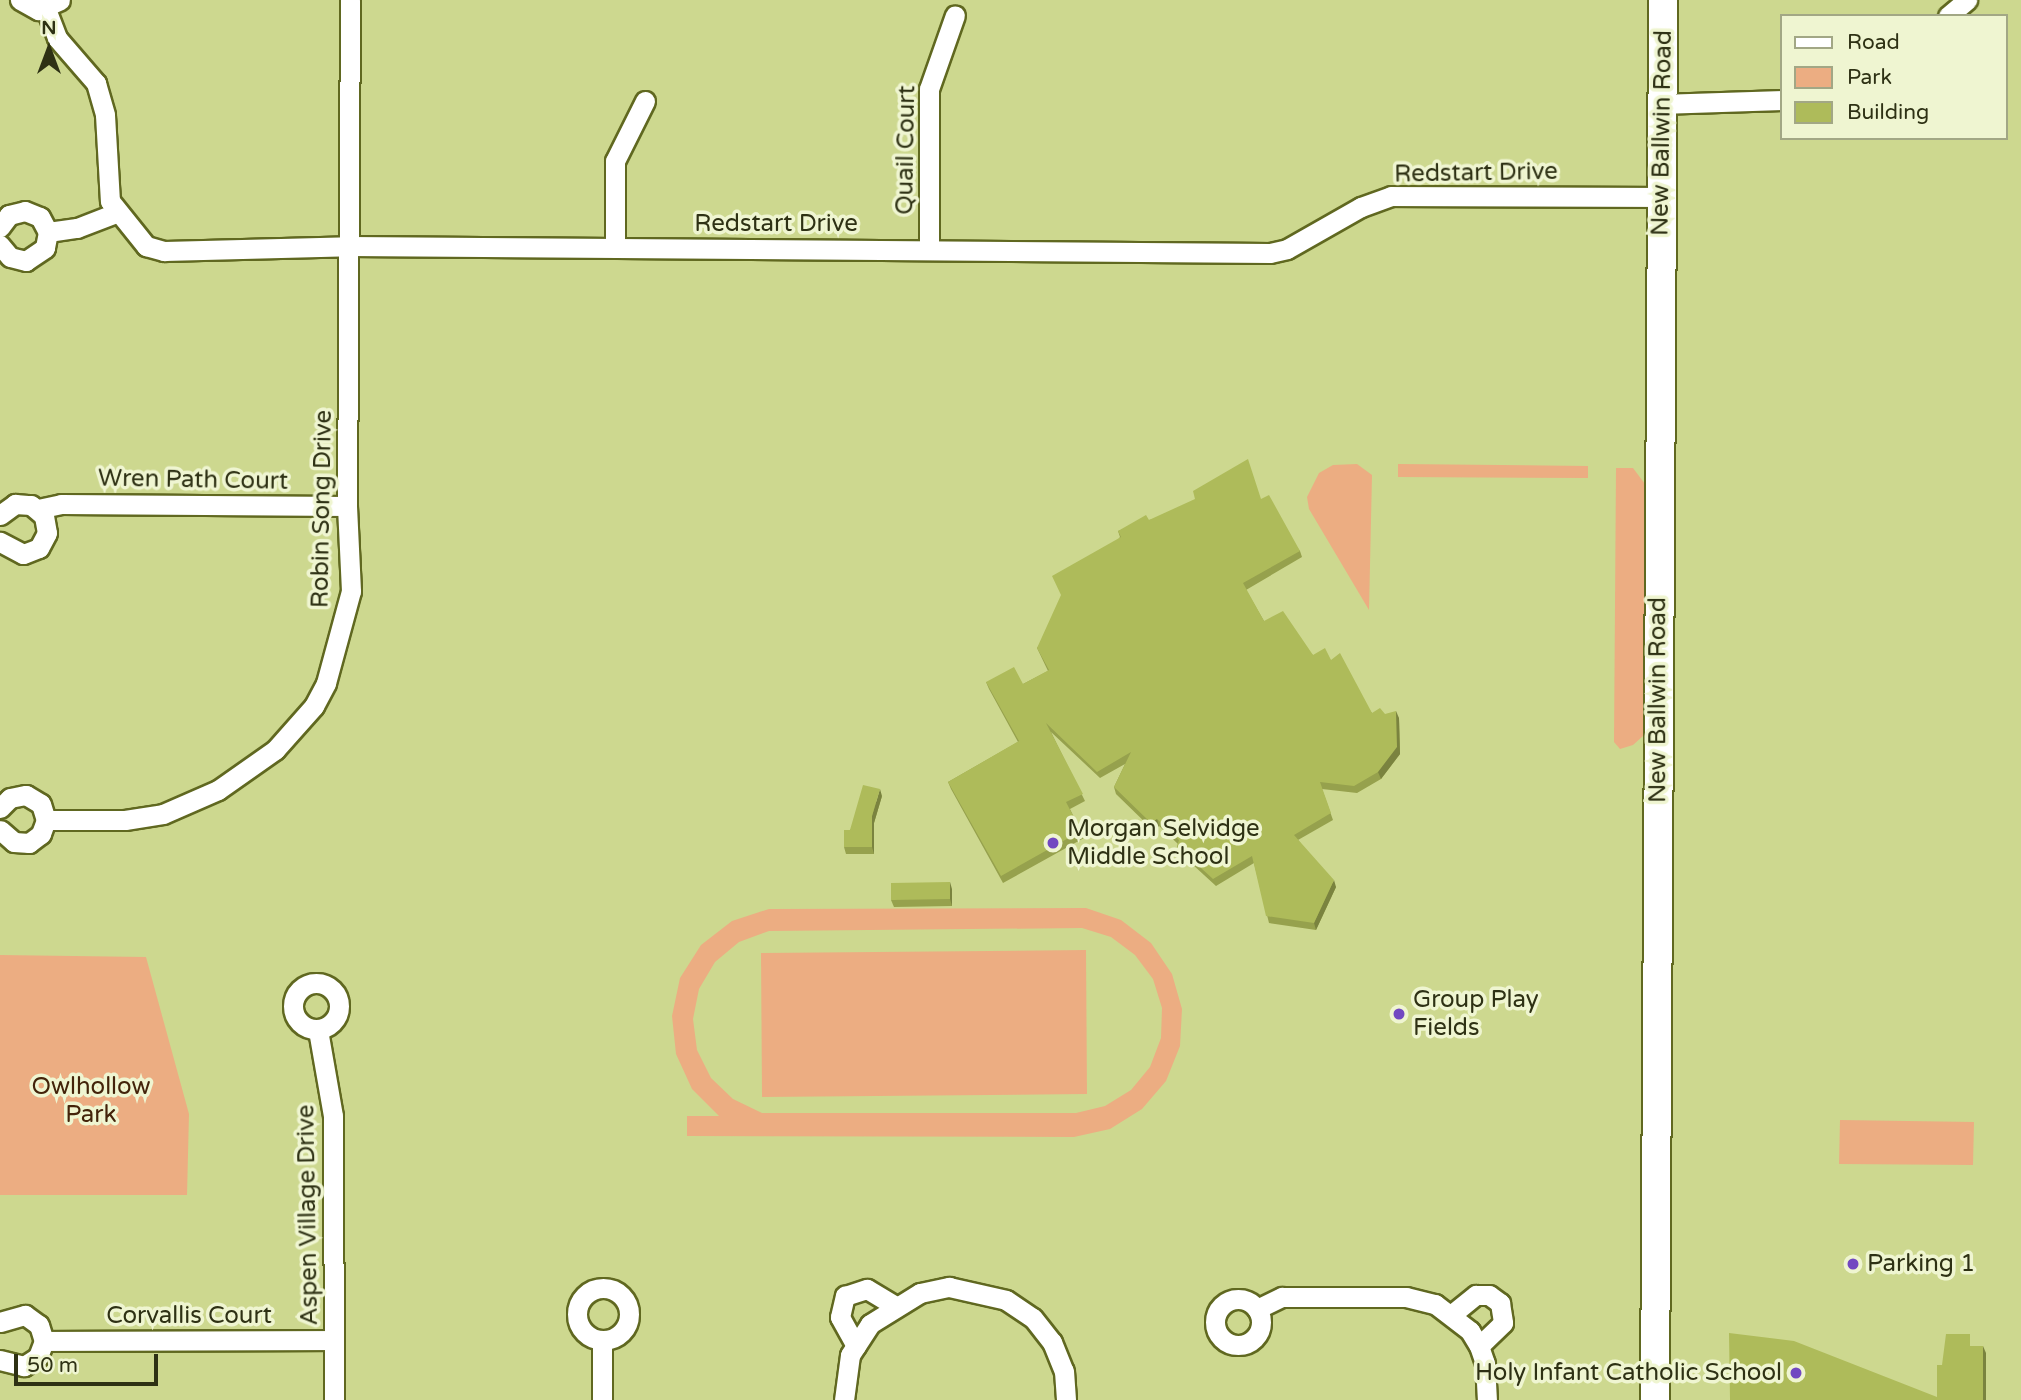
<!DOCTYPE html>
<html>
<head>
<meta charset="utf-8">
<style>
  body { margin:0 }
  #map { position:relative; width:2021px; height:1400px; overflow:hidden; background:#cdd88f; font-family:"Varela Round",sans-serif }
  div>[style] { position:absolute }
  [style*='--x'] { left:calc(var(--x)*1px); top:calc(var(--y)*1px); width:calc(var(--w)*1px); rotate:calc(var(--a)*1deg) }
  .green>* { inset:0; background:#ecad82 }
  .roads { filter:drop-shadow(2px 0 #606820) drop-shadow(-2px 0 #606820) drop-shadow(0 2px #606820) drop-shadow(0 -2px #606820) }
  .minor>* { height:19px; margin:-9.5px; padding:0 9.5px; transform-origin:9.5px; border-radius:9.5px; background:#fff }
  .minor>.ring { margin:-9.5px; padding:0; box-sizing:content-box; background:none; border:19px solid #fff; border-radius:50% }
  .secondary>* { height:28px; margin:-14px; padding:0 14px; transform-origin:14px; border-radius:14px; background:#fff }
  .wall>* { inset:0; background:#96a14d }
  .shaded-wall>* { inset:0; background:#7a833f }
  .building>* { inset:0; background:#aebb5a }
  .dots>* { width:19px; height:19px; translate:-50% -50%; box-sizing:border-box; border:4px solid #eff5d1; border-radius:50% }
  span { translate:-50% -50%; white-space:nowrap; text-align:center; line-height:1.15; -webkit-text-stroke:7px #eff5d1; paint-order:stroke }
  .street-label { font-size:24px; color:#2e3114 }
  .poi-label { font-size:24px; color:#2e3114 }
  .left { translate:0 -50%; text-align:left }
  .right { translate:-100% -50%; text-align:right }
  .park-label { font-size:24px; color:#43230a }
  .legend { position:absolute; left:1780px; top:14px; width:228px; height:126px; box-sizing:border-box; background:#eff5d1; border:2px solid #a2a785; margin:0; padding:9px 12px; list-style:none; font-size:21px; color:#2e3114 }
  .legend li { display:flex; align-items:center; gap:14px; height:35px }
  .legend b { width:35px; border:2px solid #a2a785 }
  .north { position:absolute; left:14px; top:14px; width:70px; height:70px; -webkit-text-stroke:5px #eff5d1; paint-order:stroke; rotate:0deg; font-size:19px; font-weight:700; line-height:28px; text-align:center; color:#2e3114 }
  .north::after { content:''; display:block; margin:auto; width:24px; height:32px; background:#2e3114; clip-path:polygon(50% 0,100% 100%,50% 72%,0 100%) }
  .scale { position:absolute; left:14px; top:1354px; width:144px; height:32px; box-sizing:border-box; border:4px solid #2e3114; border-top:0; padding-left:9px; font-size:21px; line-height:24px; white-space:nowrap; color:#2e3114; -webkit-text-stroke:5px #eff5d1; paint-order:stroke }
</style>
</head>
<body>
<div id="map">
  <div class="green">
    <div style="clip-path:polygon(1357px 464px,1372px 475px,1369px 610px,1309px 509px,1307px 497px,1319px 473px,1333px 465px)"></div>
    <div style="clip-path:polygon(1398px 464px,1588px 466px,1588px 478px,1398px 477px)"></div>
    <div style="clip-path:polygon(1616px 468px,1633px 468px,1645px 484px,1647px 720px,1643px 736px,1633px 745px,1620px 749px,1614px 742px)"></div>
    <div style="clip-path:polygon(evenodd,1086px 908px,1121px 920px,1151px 943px,1172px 974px,1182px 1009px,1180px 1046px,1166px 1081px,1142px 1109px,1110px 1129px,1074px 1137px,687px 1136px,687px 1116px,719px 1116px,692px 1089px,676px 1054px,672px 1016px,680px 978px,701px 945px,732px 921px,769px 909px,1086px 908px,1082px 928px,1111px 937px,1135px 955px,1153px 979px,1162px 1008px,1161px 1038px,1150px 1067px,1131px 1090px,1105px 1106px,1076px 1113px,762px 1113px,733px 1099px,711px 1078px,697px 1050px,693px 1019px,699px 989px,715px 962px,739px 942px,769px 931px,1082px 928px)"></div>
    <div style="clip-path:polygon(1086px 950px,1087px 1094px,762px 1097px,761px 953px)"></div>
    <div style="clip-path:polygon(0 955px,146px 957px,189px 1114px,187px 1195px,0 1195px)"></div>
    <div style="clip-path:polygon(1840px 1120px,1974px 1122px,1973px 1165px,1839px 1164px)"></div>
  </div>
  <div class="roads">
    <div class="minor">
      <div style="--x:20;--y:0;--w:21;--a:29"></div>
      <div style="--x:38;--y:10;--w:24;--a:-24"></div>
      <div style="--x:46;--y:9;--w:31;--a:69"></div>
      <div style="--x:57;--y:38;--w:60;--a:49.1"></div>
      <div style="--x:96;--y:83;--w:33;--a:74"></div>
      <div style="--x:105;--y:115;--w:86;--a:86.7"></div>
      <div style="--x:110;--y:201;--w:58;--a:51.3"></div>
      <div style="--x:146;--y:246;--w:19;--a:16"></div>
      <div style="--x:164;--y:251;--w:185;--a:-1.5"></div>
      <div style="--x:349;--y:246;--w:921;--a:0.44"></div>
      <div style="--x:1270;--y:253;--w:17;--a:-13"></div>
      <div style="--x:1287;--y:249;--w:85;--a:-29.6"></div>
      <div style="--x:1361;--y:207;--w:32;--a:-20"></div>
      <div style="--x:1391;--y:196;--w:269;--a:0.2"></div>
      <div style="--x:1948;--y:16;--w:25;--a:-40"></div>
      <div style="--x:1661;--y:104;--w:120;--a:-1.9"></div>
      <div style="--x:0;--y:227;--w:15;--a:-53"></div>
      <div style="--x:9;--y:215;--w:16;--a:-14"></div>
      <div style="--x:25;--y:211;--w:16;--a:22"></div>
      <div style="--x:40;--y:217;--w:17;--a:62"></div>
      <div style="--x:48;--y:232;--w:16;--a:101"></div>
      <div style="--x:45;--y:248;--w:23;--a:146"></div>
      <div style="--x:26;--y:261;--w:16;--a:-166"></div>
      <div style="--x:10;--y:257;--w:16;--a:-130"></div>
      <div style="--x:48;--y:232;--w:29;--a:-8"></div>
      <div style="--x:77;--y:228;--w:42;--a:-21"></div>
      <div style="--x:615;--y:248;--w:87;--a:-90"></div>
      <div style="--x:615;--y:161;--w:67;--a:-63.4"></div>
      <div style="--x:929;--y:249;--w:160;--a:-90"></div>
      <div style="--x:929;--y:89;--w:78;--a:-70.6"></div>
      <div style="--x:38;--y:509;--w:24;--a:-12"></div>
      <div style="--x:61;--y:504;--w:286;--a:0.4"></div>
      <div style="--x:0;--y:515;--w:19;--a:-36"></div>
      <div style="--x:15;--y:504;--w:16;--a:4"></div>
      <div style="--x:31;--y:505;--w:17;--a:40"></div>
      <div style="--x:44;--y:516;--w:17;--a:80"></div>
      <div style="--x:47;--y:533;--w:17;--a:118"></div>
      <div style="--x:39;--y:548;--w:17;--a:159"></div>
      <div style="--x:23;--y:554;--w:26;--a:-152"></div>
      <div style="--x:0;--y:808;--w:14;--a:-45"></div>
      <div style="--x:10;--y:798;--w:16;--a:-11"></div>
      <div style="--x:26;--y:795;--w:17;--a:31"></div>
      <div style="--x:41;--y:804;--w:17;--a:73"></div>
      <div style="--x:46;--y:820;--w:15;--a:110"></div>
      <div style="--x:41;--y:834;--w:15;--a:143"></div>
      <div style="--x:29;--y:843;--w:15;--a:-176"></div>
      <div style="--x:14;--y:842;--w:18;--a:-139"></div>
      <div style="--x:46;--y:820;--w:79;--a:0"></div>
      <div style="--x:125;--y:820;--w:38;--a:-9"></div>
      <div style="--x:163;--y:814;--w:60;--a:-23.6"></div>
      <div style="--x:218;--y:790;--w:70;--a:-35.1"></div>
      <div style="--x:275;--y:750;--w:59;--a:-48.4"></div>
      <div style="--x:314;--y:706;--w:26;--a:-62"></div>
      <div style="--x:326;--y:683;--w:95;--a:-74.8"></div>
      <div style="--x:351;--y:591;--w:85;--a:-92.7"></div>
      <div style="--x:347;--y:506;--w:506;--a:-89.66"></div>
      <div class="ring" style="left:293px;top:983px;width:27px;height:27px"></div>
      <div style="--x:318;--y:1030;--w:87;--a:80.1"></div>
      <div style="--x:333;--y:1116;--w:284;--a:89.8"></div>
      <div class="ring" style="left:577px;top:1288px;width:33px;height:33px"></div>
      <div class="ring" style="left:1215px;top:1299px;width:27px;height:27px"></div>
      <div style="--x:1257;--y:1309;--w:28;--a:-26"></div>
      <div style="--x:1282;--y:1297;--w:124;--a:0"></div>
      <div style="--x:1406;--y:1297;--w:30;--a:14"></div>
      <div style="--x:1435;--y:1304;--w:44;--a:37.6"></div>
      <div style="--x:1470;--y:1331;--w:17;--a:59"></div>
      <div style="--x:1479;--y:1346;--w:18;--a:71"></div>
      <div style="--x:1485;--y:1363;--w:37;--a:87"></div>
      <div style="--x:1451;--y:1315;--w:32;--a:-39"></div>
      <div style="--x:1476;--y:1295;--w:13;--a:0"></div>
      <div style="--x:1489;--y:1295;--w:14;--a:36"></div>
      <div style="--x:1500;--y:1303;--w:20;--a:81"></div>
      <div style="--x:1503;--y:1323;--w:33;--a:136"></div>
      <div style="--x:0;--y:1322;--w:26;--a:-16"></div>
      <div style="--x:25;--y:1315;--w:17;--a:36"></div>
      <div style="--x:39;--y:1325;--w:17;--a:73"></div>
      <div style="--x:44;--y:1341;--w:17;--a:111"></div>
      <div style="--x:38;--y:1357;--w:17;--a:147"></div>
      <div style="--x:24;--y:1366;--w:25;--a:-166"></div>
      <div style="--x:44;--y:1341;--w:290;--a:-0.2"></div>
      <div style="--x:856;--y:1346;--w:33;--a:-119"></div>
      <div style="--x:840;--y:1317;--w:22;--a:-77"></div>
      <div style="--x:845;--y:1296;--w:23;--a:-18"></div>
      <div style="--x:867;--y:1289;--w:33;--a:31"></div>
      <div style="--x:602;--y:1400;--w:60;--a:-90"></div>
      <div style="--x:844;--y:1400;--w:45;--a:-82.4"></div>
      <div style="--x:850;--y:1355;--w:37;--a:-57"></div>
      <div style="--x:870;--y:1324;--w:59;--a:-31.8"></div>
      <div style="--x:920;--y:1293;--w:30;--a:-12"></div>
      <div style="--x:949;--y:1287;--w:58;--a:12.8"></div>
      <div style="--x:1006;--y:1300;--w:32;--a:34"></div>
      <div style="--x:1033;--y:1318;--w:31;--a:52"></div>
      <div style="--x:1052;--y:1342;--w:31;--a:68"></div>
      <div style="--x:1064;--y:1371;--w:29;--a:86"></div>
    </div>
    <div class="secondary">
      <div style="--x:1655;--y:1400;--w:1400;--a:-89.67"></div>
    </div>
  </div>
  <div class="wall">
    <div style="clip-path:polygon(1261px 499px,1300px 551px,1302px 557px,1246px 590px,1264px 621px,1313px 655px,1331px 660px,1372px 713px,1385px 714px,1399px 718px,1400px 754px,1381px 779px,1357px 793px,1322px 789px,1333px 820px,1298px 840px,1336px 887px,1316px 930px,1269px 923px,1254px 863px,1216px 886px,1180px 853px,1177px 846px,1178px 844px,1159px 826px,1153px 830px,1116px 794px,1114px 787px,1125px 764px,1100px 778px,1051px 732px,1085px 801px,1070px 809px,1084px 838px,1003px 883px,951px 789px,948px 782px,1018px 742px,989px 689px,986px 682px,1023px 684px,1048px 671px,1037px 648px,1120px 537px,1118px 531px,1149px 520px)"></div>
    <div style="clip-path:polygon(882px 796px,874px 823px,874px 854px,846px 854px,844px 847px,850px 830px)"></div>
    <div style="clip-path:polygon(952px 889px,952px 906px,894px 907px,891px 900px)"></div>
  </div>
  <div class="shaded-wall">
    <div style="clip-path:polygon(1396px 711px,1399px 718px,1400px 754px,1381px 779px,1378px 772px)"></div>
    <div style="clip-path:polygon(880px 789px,882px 796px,874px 823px,874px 854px,872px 847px,872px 816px)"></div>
    <div style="clip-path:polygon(1157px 819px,1159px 826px,1153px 830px,1151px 823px)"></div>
    <div style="clip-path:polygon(1334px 880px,1336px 887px,1316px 930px,1314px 923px)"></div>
    <div style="clip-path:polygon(950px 882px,952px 889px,952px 906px,950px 899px)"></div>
    <div style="clip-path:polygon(1983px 1346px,1986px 1353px,1986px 1400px,1983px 1400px)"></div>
  </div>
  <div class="building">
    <div style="clip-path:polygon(1248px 459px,1261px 499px,1269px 495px,1300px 551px,1243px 583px,1264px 621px,1283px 611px,1313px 655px,1325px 648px,1331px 660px,1340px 653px,1372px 713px,1380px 708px,1385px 714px,1396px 711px,1397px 747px,1378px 772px,1354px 786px,1320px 782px,1331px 813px,1294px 835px,1334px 880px,1314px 923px,1266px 916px,1252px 856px,1213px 879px,1177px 846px,1179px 840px,1157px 819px,1151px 823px,1114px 787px,1131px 752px,1097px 772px,1046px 723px,1083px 794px,1066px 802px,1081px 831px,1001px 876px,948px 782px,1019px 741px,986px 682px,1014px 667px,1023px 684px,1049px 670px,1037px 648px,1061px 595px,1052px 576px,1121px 537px,1118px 531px,1146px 515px,1149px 520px,1195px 499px,1193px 491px)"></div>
    <div style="clip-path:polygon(863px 785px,880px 789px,872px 816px,872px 847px,844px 847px,844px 830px,850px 830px)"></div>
    <div style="clip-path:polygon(950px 882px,950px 899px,891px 900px,891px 883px)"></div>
    <div style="clip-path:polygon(1729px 1333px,1794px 1341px,1937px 1397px,1937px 1365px,1942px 1365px,1946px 1334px,1970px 1334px,1970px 1346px,1983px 1346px,1983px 1400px,1730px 1400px)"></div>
  </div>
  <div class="dots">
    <div style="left:1053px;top:843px;background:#7248c1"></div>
    <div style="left:1399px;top:1014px;background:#7248c1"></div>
    <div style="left:1853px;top:1264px;background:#7248c1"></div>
    <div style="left:1796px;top:1373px;background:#7248c1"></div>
  </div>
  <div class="street-label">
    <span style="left:1662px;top:133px;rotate:-89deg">New Ballwin Road</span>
    <span style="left:906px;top:150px;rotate:-89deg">Quail Court</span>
    <span style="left:1476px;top:173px;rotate:-1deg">Redstart Drive</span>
    <span style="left:776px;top:224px">Redstart Drive</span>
    <span style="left:193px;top:480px;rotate:1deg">Wren Path Court</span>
    <span style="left:322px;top:509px;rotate:-89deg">Robin Song Drive</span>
    <span style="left:1658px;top:700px;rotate:-90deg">New Ballwin Road</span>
    <span style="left:308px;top:1215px;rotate:-91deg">Aspen Village Drive</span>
    <span style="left:189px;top:1316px">Corvallis Court</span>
  </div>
  <div class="poi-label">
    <span class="left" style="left:1067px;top:843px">Morgan Selvidge<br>Middle School</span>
    <span class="left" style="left:1413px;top:1014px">Group Play<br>Fields</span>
    <span class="left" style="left:1867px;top:1264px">Parking 1</span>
    <span class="right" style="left:1782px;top:1373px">Holy Infant Catholic School</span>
  </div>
  <div class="park-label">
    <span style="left:91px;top:1101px">Owlhollow<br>Park</span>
  </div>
  <ul class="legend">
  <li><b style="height:9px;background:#fff"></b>Road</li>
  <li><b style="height:19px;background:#ecad82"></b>Park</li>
  <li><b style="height:19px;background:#aebb5a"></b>Building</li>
  </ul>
  <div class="north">N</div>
  <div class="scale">50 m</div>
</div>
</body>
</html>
